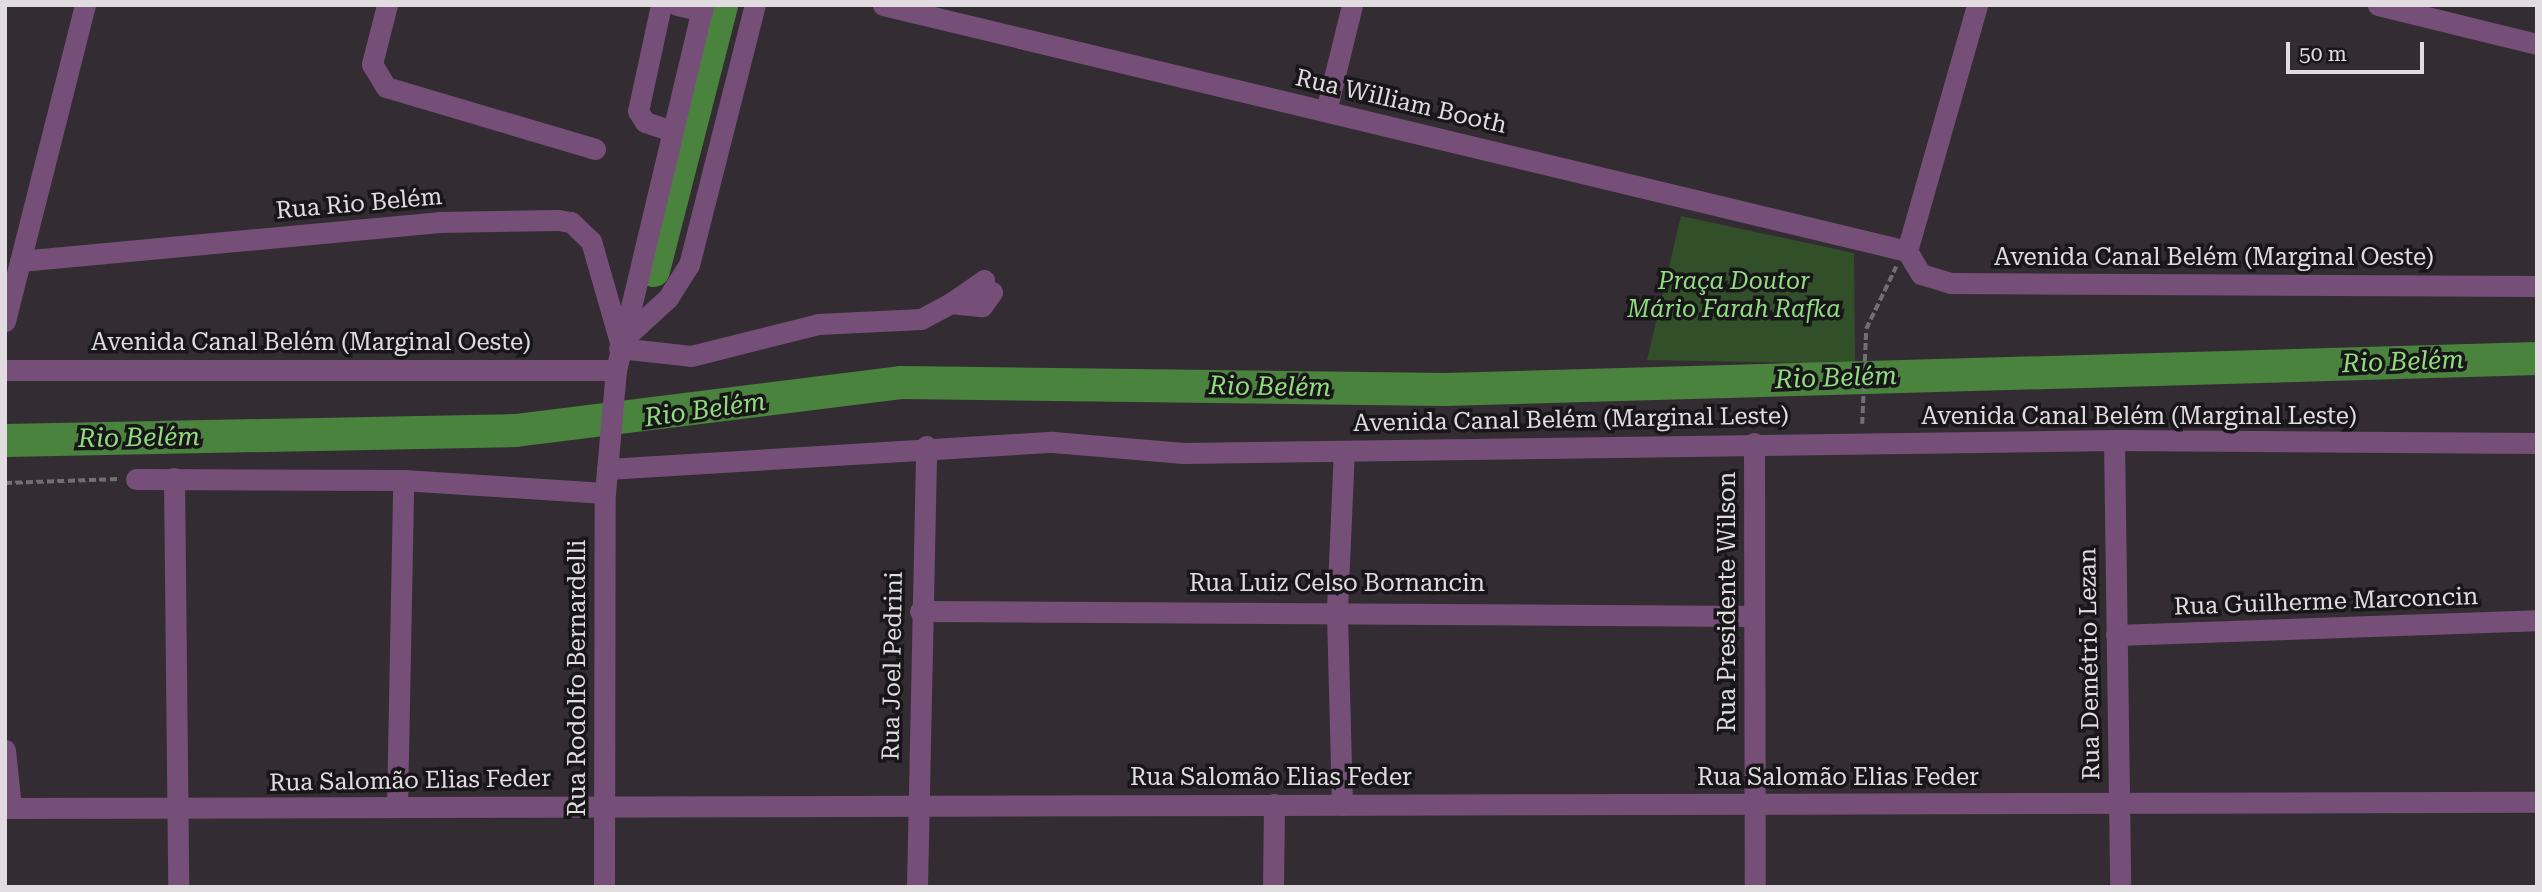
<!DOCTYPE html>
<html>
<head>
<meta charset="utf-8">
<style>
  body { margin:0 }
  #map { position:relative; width:2542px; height:892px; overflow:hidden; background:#332d33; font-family:"Roboto Serif",serif }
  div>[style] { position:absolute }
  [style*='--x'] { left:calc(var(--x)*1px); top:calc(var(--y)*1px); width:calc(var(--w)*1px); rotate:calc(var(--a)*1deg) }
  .green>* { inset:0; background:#31502a }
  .river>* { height:33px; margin:-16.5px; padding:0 16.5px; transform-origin:16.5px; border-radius:16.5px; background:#4a833d }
  .path>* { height:3.5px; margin-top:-1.75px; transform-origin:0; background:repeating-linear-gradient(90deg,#736e73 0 7px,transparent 0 10.5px) }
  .minor>* { height:21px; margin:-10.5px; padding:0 10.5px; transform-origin:10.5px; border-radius:10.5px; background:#764f79 }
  span { translate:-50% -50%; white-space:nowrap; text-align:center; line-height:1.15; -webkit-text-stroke:7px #191619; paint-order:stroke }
  .street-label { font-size:24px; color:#e0dce0 }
  .park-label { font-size:24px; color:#91de80; font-style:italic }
  .water-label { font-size:26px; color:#90dd7e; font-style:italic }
  .frame { position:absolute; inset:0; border:7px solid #e0dce0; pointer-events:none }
  .scale { position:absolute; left:2286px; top:42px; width:138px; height:32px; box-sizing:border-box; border:4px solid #e0dce0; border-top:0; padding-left:9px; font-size:21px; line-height:24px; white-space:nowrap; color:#e0dce0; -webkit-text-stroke:5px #191619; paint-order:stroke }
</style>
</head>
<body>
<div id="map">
  <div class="green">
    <div style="clip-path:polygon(1681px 216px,1854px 253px,1855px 364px,1647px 360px)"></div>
  </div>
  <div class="river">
    <div style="--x:653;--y:270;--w:274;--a:-75.6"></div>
    <div style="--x:5;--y:440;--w:510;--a:-1.12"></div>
    <div style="--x:515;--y:430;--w:388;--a:-7.1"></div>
    <div style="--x:900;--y:382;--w:544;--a:0.74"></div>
    <div style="--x:1444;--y:389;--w:1093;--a:-1.62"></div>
  </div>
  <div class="path">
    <div style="--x:1862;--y:424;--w:95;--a:-87.6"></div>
    <div style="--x:1866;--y:329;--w:69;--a:-64.2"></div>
    <div style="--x:5;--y:483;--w:114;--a:-2"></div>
  </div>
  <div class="minor">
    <div style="--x:387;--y:5;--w:61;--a:104.3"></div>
    <div style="--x:372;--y:64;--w:27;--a:59"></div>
    <div style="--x:386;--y:87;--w:218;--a:16.5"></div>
    <div style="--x:661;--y:5;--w:108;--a:102.2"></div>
    <div style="--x:638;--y:111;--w:13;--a:58"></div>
    <div style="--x:645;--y:122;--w:28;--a:18"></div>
    <div style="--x:677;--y:5;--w:26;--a:13"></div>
    <div style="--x:883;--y:5;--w:1053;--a:13.51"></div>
    <div style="--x:2378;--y:5;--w:164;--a:13.8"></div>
    <div style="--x:1326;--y:111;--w:109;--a:-76.2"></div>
    <div style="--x:1907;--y:251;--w:27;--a:59"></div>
    <div style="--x:1921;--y:274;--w:30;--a:17"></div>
    <div style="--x:1950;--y:283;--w:587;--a:0.29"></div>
    <div style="--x:1907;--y:251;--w:256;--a:-74.1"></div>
    <div style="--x:20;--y:261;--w:421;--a:-5.3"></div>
    <div style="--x:439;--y:222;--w:119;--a:-1"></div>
    <div style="--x:558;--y:220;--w:13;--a:9"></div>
    <div style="--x:571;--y:222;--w:28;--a:44"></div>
    <div style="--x:591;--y:241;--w:105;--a:74"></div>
    <div style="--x:620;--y:342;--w:65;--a:-42.5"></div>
    <div style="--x:668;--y:298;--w:39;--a:-58"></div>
    <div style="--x:689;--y:265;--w:268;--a:-75.8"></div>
    <div style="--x:5;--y:321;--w:326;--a:-75.8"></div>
    <div style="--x:619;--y:348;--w:72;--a:6.3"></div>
    <div style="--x:691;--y:356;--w:131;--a:-14.1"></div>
    <div style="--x:818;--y:324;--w:103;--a:-2.8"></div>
    <div style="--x:921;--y:319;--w:34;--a:-28"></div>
    <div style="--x:951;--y:303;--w:31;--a:6"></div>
    <div style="--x:982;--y:306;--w:17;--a:-54"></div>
    <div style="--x:992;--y:292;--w:10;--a:-163"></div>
    <div style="--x:982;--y:289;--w:9;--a:-77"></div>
    <div style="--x:984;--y:280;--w:40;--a:145.1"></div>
    <div style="--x:5;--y:370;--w:611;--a:0"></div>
    <div style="--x:2114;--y:440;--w:447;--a:89.2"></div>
    <div style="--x:1754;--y:443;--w:444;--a:89.9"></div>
    <div style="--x:607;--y:469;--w:447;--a:-3.5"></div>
    <div style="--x:1053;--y:442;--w:131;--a:4.8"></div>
    <div style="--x:1184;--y:453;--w:930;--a:-0.8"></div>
    <div style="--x:2114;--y:440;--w:423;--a:0.4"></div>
    <div style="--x:174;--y:478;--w:409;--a:89.4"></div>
    <div style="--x:136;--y:479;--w:267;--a:0.2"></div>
    <div style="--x:403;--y:480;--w:202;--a:3.7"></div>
    <div style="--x:920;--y:611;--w:834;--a:0.34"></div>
    <div style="--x:2116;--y:635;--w:421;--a:-2"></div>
    <div style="--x:5;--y:750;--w:58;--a:84.1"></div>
    <div style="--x:1342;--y:805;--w:196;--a:-91.5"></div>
    <div style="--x:1337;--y:609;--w:158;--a:-87.5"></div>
    <div style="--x:397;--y:807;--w:327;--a:-88.9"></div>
    <div style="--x:5;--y:808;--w:2532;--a:-0.14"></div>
    <div style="--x:604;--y:887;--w:394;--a:-89.9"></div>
    <div style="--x:605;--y:493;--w:123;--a:-84.9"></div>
    <div style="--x:616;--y:370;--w:375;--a:-76.6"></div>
    <div style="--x:917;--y:887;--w:441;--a:-88.8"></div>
    <div style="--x:1273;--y:887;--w:83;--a:-89.3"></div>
  </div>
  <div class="street-label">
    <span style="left:1401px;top:102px;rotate:13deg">Rua William Booth</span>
    <span style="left:359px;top:204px;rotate:-5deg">Rua Rio Belém</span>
    <span style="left:2214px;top:258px">Avenida Canal Belém (Marginal Oeste)</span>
    <span style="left:311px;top:343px">Avenida Canal Belém (Marginal Oeste)</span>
    <span style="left:2139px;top:417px">Avenida Canal Belém (Marginal Leste)</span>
    <span style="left:1571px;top:420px;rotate:-1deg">Avenida Canal Belém (Marginal Leste)</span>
    <span style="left:1337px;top:584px">Rua Luiz Celso Bornancin</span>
    <span style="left:1728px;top:602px;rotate:-90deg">Rua Presidente Wilson</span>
    <span style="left:2326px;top:602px;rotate:-2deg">Rua Guilherme Marconcin</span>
    <span style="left:2090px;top:664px;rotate:-91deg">Rua Demétrio Lezan</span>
    <span style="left:893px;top:666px;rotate:-89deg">Rua Joel Pedrini</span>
    <span style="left:578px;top:678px;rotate:-90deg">Rua Rodolfo Bernardelli</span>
    <span style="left:1271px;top:778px">Rua Salomão Elias Feder</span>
    <span style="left:1838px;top:778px">Rua Salomão Elias Feder</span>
    <span style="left:410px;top:781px;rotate:-1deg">Rua Salomão Elias Feder</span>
  </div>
  <div class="park-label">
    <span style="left:1734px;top:296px">Praça Doutor<br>Mário Farah Rafka</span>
  </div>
  <div class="water-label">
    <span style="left:2403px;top:362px;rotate:-2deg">Rio Belém</span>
    <span style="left:1836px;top:378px;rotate:-2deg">Rio Belém</span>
    <span style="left:1270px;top:387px;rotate:1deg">Rio Belém</span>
    <span style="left:705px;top:410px;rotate:-8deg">Rio Belém</span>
    <span style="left:139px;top:438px;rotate:-1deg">Rio Belém</span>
  </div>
  <div class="frame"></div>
  <div class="scale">50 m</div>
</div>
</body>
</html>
